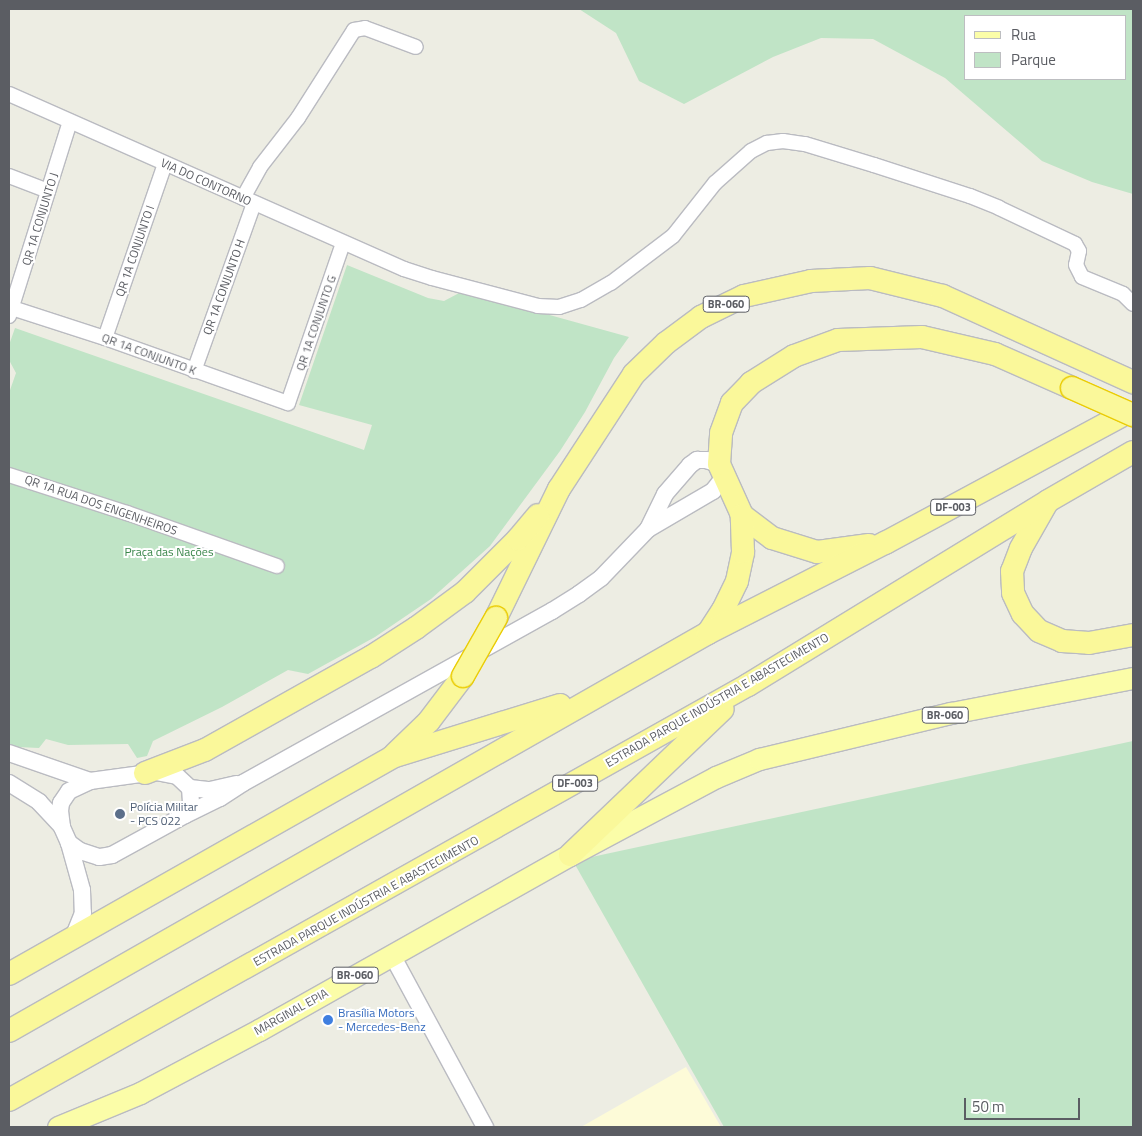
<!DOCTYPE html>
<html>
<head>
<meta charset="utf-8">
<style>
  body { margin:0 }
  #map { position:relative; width:1142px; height:1136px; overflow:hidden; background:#edede3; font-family:"Titillium Web",sans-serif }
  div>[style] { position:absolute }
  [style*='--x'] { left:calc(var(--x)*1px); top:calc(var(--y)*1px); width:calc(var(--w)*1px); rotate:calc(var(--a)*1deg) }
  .commercial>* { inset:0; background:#fdfbd8 }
  .green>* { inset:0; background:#c0e4c6 }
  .roads { filter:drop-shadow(1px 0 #babbc1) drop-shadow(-1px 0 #babbc1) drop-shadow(0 1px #babbc1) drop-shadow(0 -1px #babbc1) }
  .minor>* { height:14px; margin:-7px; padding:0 7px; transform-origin:7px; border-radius:7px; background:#fff }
  .tertiary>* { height:16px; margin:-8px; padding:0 8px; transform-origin:8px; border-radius:8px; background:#fff }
  .primary>* { height:21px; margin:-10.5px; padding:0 10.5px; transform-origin:10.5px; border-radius:10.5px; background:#fbfda8 }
  .trunk>* { height:22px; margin:-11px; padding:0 11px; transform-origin:11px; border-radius:11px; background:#faf89a }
  .bridges { filter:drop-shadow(1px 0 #eacc06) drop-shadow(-1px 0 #eacc06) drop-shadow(0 1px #eacc06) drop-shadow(0 -1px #eacc06) }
  .trunk-bridge>* { height:22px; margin:-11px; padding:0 11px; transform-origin:11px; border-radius:11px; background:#faf89a }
  .dots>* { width:14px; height:14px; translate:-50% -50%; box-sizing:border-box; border:2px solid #fff; border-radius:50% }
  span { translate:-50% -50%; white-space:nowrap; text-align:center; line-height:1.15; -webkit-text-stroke:4px #fff; paint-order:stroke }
  .shield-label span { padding:1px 4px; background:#fff; border:1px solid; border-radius:4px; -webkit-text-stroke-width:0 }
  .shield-label { font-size:11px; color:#5b5d63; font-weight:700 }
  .street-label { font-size:12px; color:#5b5d63 }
  .park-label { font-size:12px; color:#388549 }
  .service-label { font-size:12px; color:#4e5e75 }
  .left { translate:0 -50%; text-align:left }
  .shop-label { font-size:12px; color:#366cbe }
  .frame { position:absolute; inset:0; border:10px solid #5b5d63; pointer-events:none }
  .legend { position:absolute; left:964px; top:15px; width:162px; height:65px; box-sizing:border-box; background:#fff; border:1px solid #bdbec1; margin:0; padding:6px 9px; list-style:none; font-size:15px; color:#5b5d63 }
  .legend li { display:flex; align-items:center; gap:10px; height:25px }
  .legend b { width:25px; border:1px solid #bdbec1 }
  .scale { position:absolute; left:964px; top:1098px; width:116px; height:22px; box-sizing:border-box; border:2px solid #5b5d63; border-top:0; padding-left:6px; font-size:15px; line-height:18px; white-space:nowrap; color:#5b5d63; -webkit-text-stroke:4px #fff; paint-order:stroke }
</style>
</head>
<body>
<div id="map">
  <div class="commercial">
    <div style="clip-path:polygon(686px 1067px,721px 1127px,581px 1127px)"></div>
  </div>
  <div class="green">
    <div style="clip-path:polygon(evenodd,579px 9px,1133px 9px,1133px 194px,1092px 182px,1042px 161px,945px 78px,873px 39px,821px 38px,773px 57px,684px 104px,639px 81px,616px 33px,579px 9px,1126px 16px,1126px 79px,966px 79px,966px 16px,1126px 16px)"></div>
    <div style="clip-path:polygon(347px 265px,428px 298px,444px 301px,463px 291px,629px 337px,614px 358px,585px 412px,560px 451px,490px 546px,431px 599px,375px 637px,308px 674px,288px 670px,222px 707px,153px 741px,147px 756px,137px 758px,128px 744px,68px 745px,46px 739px,39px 748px,18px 747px,9px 744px,9px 393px,16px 373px,9px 360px,9px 345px,15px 328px,364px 450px,372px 425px,299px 405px)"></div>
    <div style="clip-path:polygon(1133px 741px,1133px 1127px,724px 1127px,573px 861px)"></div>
  </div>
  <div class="roads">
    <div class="minor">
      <div style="--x:9;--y:94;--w:432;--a:23.9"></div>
      <div style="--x:404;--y:269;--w:29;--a:18"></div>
      <div style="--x:432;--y:278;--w:110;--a:14.8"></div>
      <div style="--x:538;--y:306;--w:21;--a:3"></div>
      <div style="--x:559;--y:307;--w:23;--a:-18"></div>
      <div style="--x:581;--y:300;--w:34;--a:-30"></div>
      <div style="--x:611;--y:283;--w:78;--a:-37.2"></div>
      <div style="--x:673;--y:236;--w:68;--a:-51.6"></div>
      <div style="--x:715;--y:183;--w:48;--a:-41.6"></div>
      <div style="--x:751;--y:151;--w:18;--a:-27"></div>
      <div style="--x:767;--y:143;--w:16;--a:-7"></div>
      <div style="--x:783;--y:141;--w:22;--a:8"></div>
      <div style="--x:805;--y:144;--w:72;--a:16.9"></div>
      <div style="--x:874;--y:165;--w:101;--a:17.9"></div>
      <div style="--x:970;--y:196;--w:31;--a:22"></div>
      <div style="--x:999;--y:208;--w:84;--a:25.3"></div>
      <div style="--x:1075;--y:244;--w:8;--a:60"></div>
      <div style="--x:1079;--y:251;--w:14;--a:102"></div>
      <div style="--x:1076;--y:265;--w:13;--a:63"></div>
      <div style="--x:1082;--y:277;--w:44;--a:22.5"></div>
      <div style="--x:1123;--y:294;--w:14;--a:45"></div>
      <div style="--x:9;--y:176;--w:42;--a:21"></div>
      <div style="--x:243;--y:198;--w:35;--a:-61"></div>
      <div style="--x:260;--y:167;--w:62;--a:-52.2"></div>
      <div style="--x:298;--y:118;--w:104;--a:-57.5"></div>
      <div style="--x:354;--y:30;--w:11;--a:-10"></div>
      <div style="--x:365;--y:28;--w:54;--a:20.4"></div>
      <div style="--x:9;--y:307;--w:101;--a:17.9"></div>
      <div style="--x:105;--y:338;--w:194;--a:19.6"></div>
      <div style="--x:288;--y:403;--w:169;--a:-71"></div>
      <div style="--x:9;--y:316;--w:204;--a:-72.6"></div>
      <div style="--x:105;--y:338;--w:184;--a:-71"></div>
      <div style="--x:194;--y:371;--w:178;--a:-70.3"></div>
      <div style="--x:9;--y:475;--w:124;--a:17.9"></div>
      <div style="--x:127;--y:513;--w:159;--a:19.5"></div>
    </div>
    <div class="tertiary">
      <div style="--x:648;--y:529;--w:75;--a:-30.3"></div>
      <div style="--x:713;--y:491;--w:16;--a:-52"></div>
      <div style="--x:9;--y:753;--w:86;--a:19.1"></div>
      <div style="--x:156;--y:772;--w:21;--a:11"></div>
      <div style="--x:177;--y:776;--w:18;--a:43"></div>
      <div style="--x:190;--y:788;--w:15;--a:86"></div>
      <div style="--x:191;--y:803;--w:13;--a:117"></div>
      <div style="--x:185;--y:815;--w:83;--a:151.3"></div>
      <div style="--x:112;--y:855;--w:13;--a:171"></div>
      <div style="--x:99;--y:857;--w:20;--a:-162"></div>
      <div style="--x:80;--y:851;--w:14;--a:-144"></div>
      <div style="--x:69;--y:843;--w:17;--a:-114"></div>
      <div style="--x:62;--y:827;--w:16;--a:-97"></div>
      <div style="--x:60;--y:811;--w:8;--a:-83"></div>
      <div style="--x:61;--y:803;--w:14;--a:-56"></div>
      <div style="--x:69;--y:791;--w:23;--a:-25"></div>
      <div style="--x:90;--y:781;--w:67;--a:-7.8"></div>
      <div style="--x:9;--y:783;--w:36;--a:32"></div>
      <div style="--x:39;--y:802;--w:34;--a:47"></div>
      <div style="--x:190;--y:788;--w:20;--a:6"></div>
      <div style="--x:210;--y:790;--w:27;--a:-13"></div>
      <div style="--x:185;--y:815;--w:39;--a:-26"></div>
      <div style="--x:220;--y:798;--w:27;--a:-33"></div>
      <div style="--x:243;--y:783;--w:354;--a:-29.1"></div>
      <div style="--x:552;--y:611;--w:32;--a:-32"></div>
      <div style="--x:579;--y:594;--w:27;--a:-36"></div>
      <div style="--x:601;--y:578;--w:68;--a:-46.2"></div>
      <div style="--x:648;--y:529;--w:39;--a:-64"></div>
      <div style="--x:665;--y:494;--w:38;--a:-49"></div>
      <div style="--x:690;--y:465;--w:9;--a:-36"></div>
      <div style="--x:697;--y:460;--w:9;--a:0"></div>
      <div style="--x:706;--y:460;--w:14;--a:17"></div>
      <div style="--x:69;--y:843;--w:49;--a:74.5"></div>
      <div style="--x:82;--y:890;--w:23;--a:88"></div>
      <div style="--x:83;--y:913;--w:27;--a:112"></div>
      <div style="--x:392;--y:955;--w:196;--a:61.6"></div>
    </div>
    <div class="primary">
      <div style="--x:58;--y:1127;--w:89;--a:-22.5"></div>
      <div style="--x:140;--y:1093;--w:135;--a:-27.9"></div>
      <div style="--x:259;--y:1030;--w:357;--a:-29.4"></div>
      <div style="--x:570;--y:855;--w:166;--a:-28.1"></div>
      <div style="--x:716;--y:777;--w:47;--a:-22.7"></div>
      <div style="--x:759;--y:759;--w:197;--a:-13.5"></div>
      <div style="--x:951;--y:713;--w:185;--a:-10.9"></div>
    </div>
    <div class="trunk">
      <div style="--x:1046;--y:504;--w:51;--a:119.6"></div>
      <div style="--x:1021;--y:548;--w:25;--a:111"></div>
      <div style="--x:1012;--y:571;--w:22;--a:87"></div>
      <div style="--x:1013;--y:593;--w:23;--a:65"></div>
      <div style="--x:1023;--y:614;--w:23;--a:47"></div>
      <div style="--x:1039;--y:631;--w:25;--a:23"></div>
      <div style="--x:1062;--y:641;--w:27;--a:4"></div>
      <div style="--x:1089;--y:643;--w:45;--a:-10.3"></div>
      <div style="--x:869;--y:545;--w:52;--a:172.3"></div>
      <div style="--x:817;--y:552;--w:47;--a:-162.7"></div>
      <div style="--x:772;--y:538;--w:38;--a:-143"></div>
      <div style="--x:742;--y:515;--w:56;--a:-114.3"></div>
      <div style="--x:719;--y:464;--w:31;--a:-86"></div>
      <div style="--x:721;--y:433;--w:32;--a:-70"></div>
      <div style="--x:732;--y:403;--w:28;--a:-46"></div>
      <div style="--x:751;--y:383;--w:51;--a:-32.1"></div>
      <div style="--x:794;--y:356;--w:47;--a:-20"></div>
      <div style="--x:838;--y:340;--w:84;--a:-2"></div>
      <div style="--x:922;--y:337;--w:75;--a:13.1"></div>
      <div style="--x:995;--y:354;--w:84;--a:23.8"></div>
      <div style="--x:496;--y:618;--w:144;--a:-64"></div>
      <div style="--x:559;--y:489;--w:137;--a:-56.9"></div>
      <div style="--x:634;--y:374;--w:45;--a:-44.1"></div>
      <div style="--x:666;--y:343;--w:44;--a:-36.6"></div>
      <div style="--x:701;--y:317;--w:48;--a:-26"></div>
      <div style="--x:744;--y:296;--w:69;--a:-12.6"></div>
      <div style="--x:811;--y:281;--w:59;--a:-2.9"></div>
      <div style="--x:870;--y:278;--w:75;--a:13.9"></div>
      <div style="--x:943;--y:296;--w:209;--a:24.4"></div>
      <div style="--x:708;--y:633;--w:27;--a:-57"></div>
      <div style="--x:723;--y:610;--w:32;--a:-64"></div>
      <div style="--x:737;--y:581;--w:30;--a:-78"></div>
      <div style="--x:743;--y:552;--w:37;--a:-92"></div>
      <div style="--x:395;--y:754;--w:47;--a:-44.1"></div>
      <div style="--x:429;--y:721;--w:56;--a:-52.9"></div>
      <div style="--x:145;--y:773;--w:64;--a:-21"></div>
      <div style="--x:205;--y:750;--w:190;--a:-29.3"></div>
      <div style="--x:371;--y:657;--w:54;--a:-32.8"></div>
      <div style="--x:416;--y:628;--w:61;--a:-36.3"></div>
      <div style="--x:465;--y:592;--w:75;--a:-45"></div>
      <div style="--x:518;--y:539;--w:31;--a:-50"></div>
      <div style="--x:570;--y:855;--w:211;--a:-43.7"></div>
      <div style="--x:9;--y:974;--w:440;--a:-29.5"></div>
      <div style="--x:392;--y:757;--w:176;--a:-17.2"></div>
      <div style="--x:9;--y:1031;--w:804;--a:-29.66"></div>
      <div style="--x:708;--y:633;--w:199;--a:-27"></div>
      <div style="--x:885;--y:543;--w:268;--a:-28.3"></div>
      <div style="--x:9;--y:1100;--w:848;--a:-29.32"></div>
      <div style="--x:748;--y:685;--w:352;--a:-31.5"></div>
      <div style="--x:1048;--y:501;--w:98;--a:-30"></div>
    </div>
  </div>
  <div class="bridges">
    <div class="trunk-bridge">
      <div style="--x:1072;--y:388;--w:67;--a:23.9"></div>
      <div style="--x:463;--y:676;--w:67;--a:-60.4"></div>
    </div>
  </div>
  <div class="dots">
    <div style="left:120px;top:814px;background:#5c6f8a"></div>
    <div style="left:328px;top:1020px;background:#3f7fe0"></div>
  </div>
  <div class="shield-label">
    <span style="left:726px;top:304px">BR-060</span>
    <span style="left:953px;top:507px">DF-003</span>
    <span style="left:945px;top:715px">BR-060</span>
    <span style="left:575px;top:783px">DF-003</span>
    <span style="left:355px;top:975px">BR-060</span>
  </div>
  <div class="street-label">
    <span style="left:206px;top:182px;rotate:24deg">VIA DO CONTORNO</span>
    <span style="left:40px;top:219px;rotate:-73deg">QR 1A CONJUNTO J</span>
    <span style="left:135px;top:251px;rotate:-71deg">QR 1A CONJUNTO I</span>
    <span style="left:224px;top:287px;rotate:-70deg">QR 1A CONJUNTO H</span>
    <span style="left:316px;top:323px;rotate:-71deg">QR 1A CONJUNTO G</span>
    <span style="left:149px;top:354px;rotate:20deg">QR 1A CONJUNTO K</span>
    <span style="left:101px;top:505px;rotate:19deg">QR 1A RUA DOS ENGENHEIROS</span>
    <span style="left:717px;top:700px;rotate:-30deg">ESTRADA PARQUE INDÚSTRIA E ABASTECIMENTO</span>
    <span style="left:366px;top:901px;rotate:-29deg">ESTRADA PARQUE INDÚSTRIA E ABASTECIMENTO</span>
    <span style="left:291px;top:1012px;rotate:-29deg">MARGINAL EPIA</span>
  </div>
  <div class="park-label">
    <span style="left:169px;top:552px">Praça das Nações</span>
  </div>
  <div class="service-label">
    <span class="left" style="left:130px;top:814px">Polícia Militar<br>- PCS 022</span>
  </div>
  <div class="shop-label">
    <span class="left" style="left:338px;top:1020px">Brasília Motors<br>- Mercedes-Benz</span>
  </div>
  <div class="frame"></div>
  <ul class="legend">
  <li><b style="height:6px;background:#fbfda8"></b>Rua</li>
  <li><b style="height:14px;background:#c0e4c6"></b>Parque</li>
  </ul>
  <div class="scale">50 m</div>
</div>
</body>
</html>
